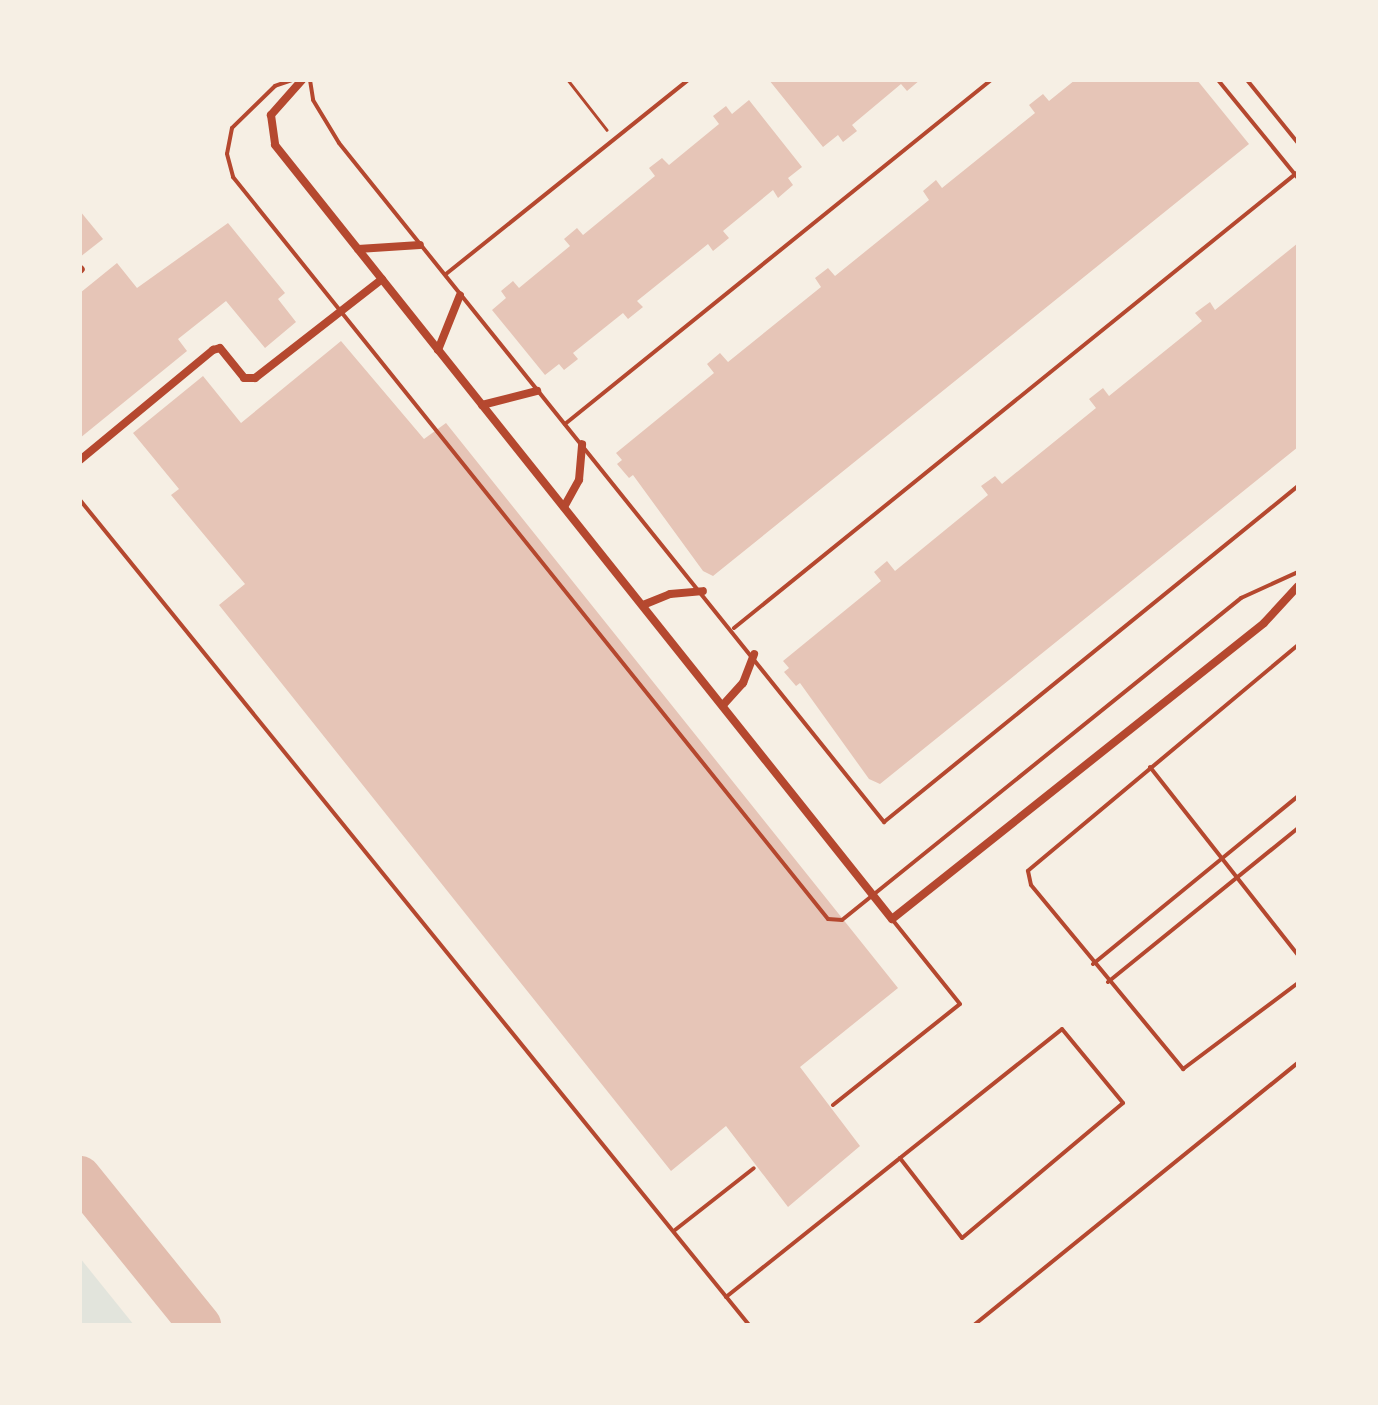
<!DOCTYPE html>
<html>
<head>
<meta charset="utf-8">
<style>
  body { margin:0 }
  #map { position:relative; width:1378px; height:1405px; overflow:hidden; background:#f6efe4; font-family:Lato,sans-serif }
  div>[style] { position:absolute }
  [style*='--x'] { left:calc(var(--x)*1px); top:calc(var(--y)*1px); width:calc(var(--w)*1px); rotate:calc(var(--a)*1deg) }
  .green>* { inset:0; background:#e2e4dc }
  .taxiway>* { height:42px; margin:-21px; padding:0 21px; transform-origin:21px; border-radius:21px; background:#e2bdae }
  .building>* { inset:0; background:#e6c5b7 }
  .path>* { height:2.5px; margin:-1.25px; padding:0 1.25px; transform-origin:1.25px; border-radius:1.25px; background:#b5482f }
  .service>* { height:4px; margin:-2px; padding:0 2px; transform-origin:2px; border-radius:2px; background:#b5482f }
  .minor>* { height:8px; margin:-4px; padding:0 4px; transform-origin:4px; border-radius:4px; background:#b5482f }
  span { translate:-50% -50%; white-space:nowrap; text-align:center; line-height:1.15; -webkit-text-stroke:8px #f6efe4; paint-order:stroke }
  .frame { position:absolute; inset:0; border:82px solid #f6efe4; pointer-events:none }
</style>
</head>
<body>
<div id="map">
  <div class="green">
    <div style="clip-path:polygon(80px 1258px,134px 1325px,80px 1325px)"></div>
  </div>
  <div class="taxiway">
    <div style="--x:80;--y:1177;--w:191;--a:51"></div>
  </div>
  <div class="building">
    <div style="clip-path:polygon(769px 80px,920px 80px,907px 91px,901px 84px,852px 125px,857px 131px,843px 142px,838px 135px,823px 147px)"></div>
    <div style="clip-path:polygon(1075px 80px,1197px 80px,1249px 144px,713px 576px,703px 571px,633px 475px,629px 478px,617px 464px,622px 460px,616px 453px,714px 373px,707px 364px,720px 353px,728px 362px,821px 287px,815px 278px,828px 268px,835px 276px,929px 200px,923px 191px,936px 180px,942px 188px,1035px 113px,1029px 105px,1043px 94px,1049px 101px)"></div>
    <div style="clip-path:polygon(749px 100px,802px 167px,788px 178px,793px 185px,778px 198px,773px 190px,723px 231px,729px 238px,713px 251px,708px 244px,637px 301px,643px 307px,628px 319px,623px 313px,573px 353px,578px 359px,564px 370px,559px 364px,545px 375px,492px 310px,506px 298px,501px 291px,513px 281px,519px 288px,570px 246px,564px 239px,577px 228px,583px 235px,655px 176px,649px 168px,662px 158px,669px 165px,719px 124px,713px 116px,726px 106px,732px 114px)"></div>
    <div style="clip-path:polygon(80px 211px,103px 239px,80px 257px)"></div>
    <div style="clip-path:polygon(228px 223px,285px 293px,278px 299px,296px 322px,265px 348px,226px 301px,178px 339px,187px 351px,80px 438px,80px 293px,117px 263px,137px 288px)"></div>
    <div style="clip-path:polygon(1298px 243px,1298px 447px,880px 784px,869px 779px,800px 683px,796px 686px,784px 672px,789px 668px,783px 661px,881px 581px,874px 572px,887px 561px,895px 571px,988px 495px,981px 486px,995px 476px,1002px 484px,1096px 408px,1089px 399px,1103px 388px,1109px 396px,1202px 321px,1195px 313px,1210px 302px,1215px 310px)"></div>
    <div style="clip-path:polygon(341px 341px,424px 439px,446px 423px,898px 988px,800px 1067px,860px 1146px,788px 1207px,726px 1126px,671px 1171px,219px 605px,245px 584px,171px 495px,179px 489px,133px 433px,203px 376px,241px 423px)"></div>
  </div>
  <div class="path">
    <div style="--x:568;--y:80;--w:63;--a:52"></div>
  </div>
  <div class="service">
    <div style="--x:292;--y:80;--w:18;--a:161"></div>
    <div style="--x:275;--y:86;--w:60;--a:135.7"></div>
    <div style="--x:232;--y:128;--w:26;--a:101"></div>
    <div style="--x:227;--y:154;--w:24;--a:75"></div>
    <div style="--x:233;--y:177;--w:951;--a:51.27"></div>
    <div style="--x:828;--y:919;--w:14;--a:4"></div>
    <div style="--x:842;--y:920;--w:513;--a:-38.9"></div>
    <div style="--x:1241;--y:598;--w:63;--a:-24.5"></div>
    <div style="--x:310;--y:80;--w:20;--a:81"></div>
    <div style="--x:313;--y:100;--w:50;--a:58.8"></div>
    <div style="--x:339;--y:143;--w:871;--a:51.25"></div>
    <div style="--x:884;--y:822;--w:533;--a:-39.06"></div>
    <div style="--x:1218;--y:80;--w:127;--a:50.8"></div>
    <div style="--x:1247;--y:80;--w:81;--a:51"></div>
    <div style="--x:446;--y:274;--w:310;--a:-38.7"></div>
    <div style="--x:565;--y:424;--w:548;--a:-38.92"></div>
    <div style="--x:80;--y:500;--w:1062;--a:50.96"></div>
    <div style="--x:734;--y:628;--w:725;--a:-38.96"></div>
    <div style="--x:1298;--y:645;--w:352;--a:140.1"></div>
    <div style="--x:1028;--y:871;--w:14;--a:78"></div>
    <div style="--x:1031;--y:885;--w:239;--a:50.4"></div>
    <div style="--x:1183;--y:1069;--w:144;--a:-36.8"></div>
    <div style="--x:1150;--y:767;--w:239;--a:51.8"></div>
    <div style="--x:1093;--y:964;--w:265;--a:-39.3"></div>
    <div style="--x:1108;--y:982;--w:245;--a:-39"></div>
    <div style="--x:833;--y:1105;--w:162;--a:-38.5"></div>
    <div style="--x:960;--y:1004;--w:109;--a:-128.7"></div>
    <div style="--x:675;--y:1230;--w:100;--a:-38.1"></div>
    <div style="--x:726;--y:1297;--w:223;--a:-38.6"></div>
    <div style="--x:900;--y:1158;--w:207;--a:-38.5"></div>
    <div style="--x:1062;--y:1029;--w:96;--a:50.5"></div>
    <div style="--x:1123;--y:1103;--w:210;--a:140"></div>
    <div style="--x:962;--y:1238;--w:101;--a:-127.8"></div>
    <div style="--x:974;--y:1325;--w:417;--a:-39"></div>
  </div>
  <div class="minor">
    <div style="--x:302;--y:80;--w:47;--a:131.5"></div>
    <div style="--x:271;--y:115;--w:30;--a:82"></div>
    <div style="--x:275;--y:145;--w:990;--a:51.44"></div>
    <div style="--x:892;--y:919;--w:475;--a:-38.5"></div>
    <div style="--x:1264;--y:623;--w:50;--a:-47.4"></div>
    <div style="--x:358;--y:249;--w:62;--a:-3.7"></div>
    <div style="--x:80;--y:270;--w:1;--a:-45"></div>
    <div style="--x:438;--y:350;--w:59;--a:-68.2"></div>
    <div style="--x:482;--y:405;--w:57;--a:-14.3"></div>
    <div style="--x:80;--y:460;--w:173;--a:-39.6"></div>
    <div style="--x:213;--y:350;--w:7;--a:-16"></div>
    <div style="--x:220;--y:348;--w:38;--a:51"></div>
    <div style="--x:244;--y:378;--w:11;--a:0"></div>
    <div style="--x:255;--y:378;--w:161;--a:-37.9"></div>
    <div style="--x:564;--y:507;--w:31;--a:-61"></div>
    <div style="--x:579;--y:480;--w:36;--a:-85"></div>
    <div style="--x:643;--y:605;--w:29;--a:-22"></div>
    <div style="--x:670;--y:594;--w:33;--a:-5"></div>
    <div style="--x:723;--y:705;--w:30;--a:-48"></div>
    <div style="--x:743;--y:683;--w:31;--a:-69"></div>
  </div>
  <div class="frame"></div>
</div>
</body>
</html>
